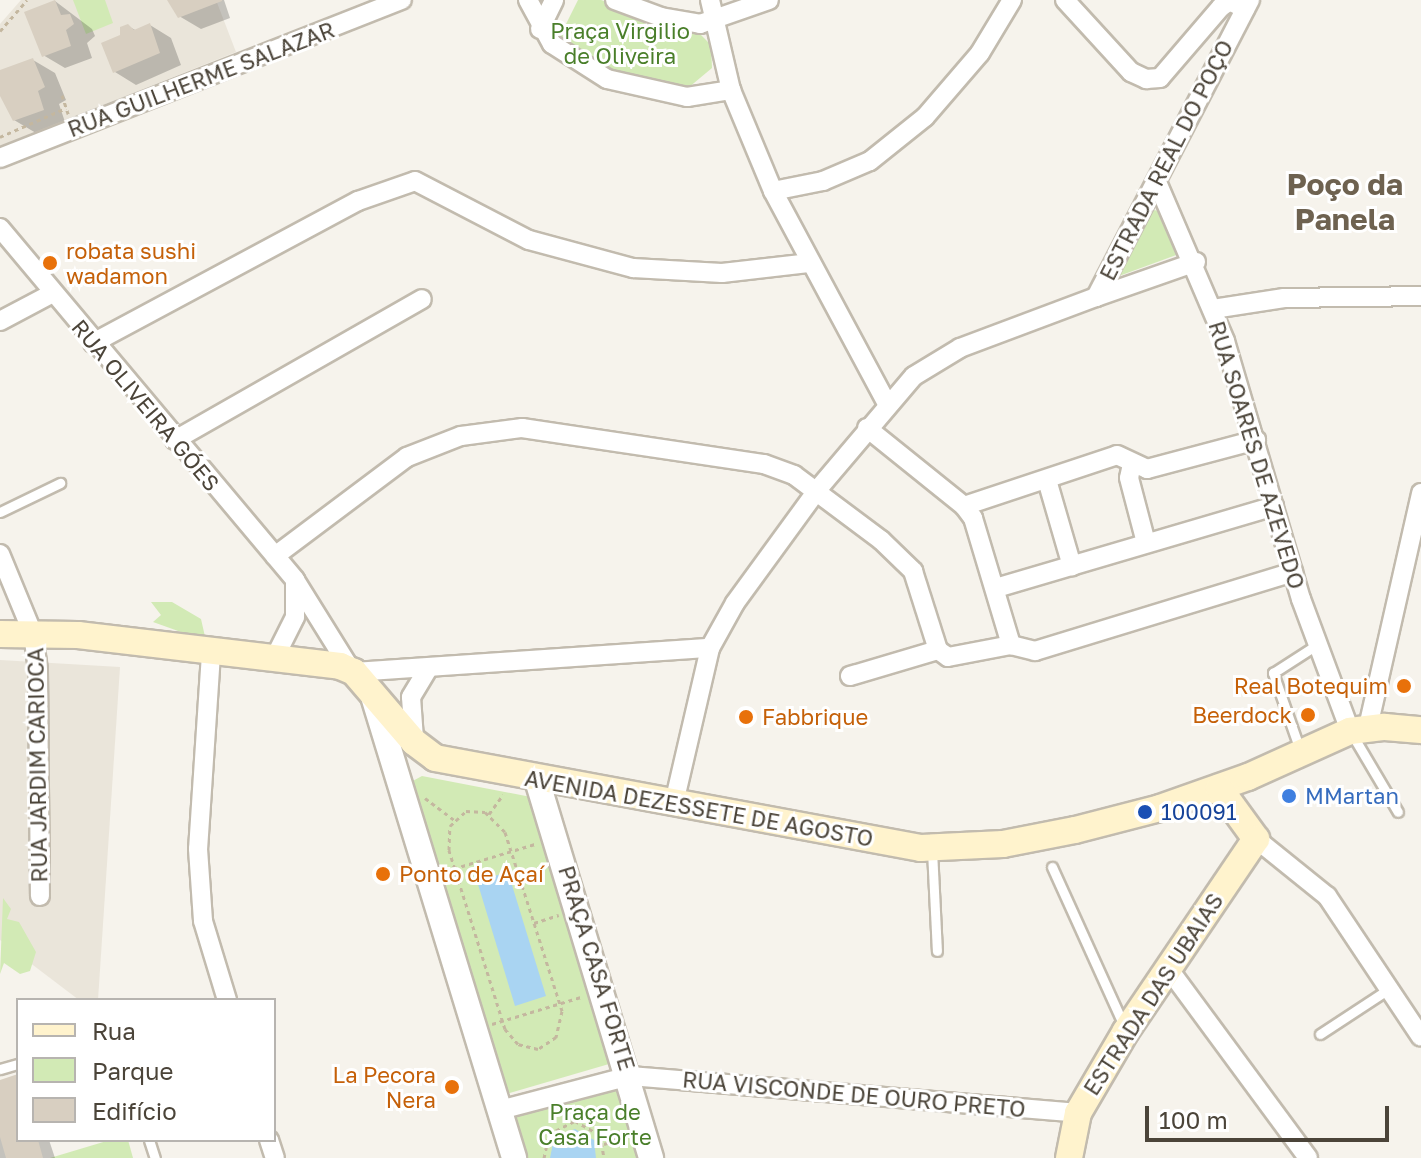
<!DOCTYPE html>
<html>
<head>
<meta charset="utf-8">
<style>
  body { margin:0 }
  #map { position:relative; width:1421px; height:1158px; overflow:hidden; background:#f6f3ec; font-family:"Golos Text",sans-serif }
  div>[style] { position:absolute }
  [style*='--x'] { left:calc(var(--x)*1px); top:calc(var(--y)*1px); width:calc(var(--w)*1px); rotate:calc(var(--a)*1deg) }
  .residential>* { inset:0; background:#eae5da }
  .green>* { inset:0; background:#d2eab5 }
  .water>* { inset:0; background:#a9d4f2 }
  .shadow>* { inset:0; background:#0003 }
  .building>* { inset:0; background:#d8cfc1 }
  .path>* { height:3px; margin-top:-1.5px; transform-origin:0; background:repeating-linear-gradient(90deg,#c4b79f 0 4px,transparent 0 8px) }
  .roads { filter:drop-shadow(2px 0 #c2bbae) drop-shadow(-2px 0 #c2bbae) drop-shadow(0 2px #c2bbae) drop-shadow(0 -2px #c2bbae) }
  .service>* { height:9px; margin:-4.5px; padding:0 4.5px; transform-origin:4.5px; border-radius:4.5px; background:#fff }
  .minor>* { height:18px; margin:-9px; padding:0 9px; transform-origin:9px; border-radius:9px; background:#fff }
  .tertiary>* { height:24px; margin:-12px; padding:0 12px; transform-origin:12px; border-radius:12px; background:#fff }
  .secondary>* { height:26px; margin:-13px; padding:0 13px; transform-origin:13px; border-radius:13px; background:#fff3cd }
  .dots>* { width:22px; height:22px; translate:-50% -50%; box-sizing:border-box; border:4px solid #fff; border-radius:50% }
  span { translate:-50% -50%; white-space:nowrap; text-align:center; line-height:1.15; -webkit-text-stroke:6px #fff; paint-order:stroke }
  .park-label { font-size:22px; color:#4a7f2a }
  .street-label { font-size:22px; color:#4b4439 }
  .food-label { font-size:22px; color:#c56008 }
  .left { translate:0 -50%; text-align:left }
  .right { translate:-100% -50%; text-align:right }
  .shop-label { font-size:22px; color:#366cbe }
  .transit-label { font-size:22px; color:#164399 }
  .district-label { font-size:30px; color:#6e6250; font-weight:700 }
  .legend { position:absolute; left:16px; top:998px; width:260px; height:144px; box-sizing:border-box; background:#fff; border:2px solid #b7b4b0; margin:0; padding:10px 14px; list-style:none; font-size:24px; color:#4b4439 }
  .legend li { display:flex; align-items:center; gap:16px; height:40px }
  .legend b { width:40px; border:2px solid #b7b4b0 }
  .scale { position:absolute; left:1145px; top:1106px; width:244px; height:36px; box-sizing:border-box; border:4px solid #4b4439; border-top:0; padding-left:10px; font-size:24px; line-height:28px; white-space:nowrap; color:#4b4439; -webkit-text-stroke:6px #fff; paint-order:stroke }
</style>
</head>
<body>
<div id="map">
  <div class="residential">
    <div style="clip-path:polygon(21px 0,216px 0,236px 52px,0 146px,0 24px)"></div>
    <div style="clip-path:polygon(0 660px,120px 667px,98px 1000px,79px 1000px,0 940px)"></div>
  </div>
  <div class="green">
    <div style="clip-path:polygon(73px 0,105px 0,113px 23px,86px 34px)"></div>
    <div style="clip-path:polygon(578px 0,601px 0,700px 34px,711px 45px,712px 68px,688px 88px,603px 69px,559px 38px)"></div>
    <div style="clip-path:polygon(1153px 210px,1160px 211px,1179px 254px,1119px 276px)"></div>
    <div style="clip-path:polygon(151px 602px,172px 602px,201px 619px,206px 641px,153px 622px,161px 615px)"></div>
    <div style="clip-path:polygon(422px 776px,531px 797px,609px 1064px,506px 1094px,409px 783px)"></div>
    <div style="clip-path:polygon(3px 898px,11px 909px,7px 919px,19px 922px,36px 952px,30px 971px,20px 974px,4px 963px,0 974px)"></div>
    <div style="clip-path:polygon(616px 1083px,641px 1158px,524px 1158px,513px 1114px)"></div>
    <div style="clip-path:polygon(110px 1140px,128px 1140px,133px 1158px,50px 1158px)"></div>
  </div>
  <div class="water">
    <div style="clip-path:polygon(508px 872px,546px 996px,515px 1006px,477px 881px)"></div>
    <div style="clip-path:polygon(575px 1129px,594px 1140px,596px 1158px,550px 1158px,554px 1138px)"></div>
  </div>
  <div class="shadow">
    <div style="clip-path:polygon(171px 0,224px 0,230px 18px,201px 29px,179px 16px)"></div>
    <div style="clip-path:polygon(55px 1px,92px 29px,95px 36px,87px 43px,92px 58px,65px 68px,43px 55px)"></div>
    <div style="clip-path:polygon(150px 25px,171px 38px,181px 65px,136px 85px,115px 72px,122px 36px,128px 26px,137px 31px)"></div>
    <div style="clip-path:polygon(33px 60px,55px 73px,66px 100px,59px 104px,65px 122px,36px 133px,14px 120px,0 81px,0 73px)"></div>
    <div style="clip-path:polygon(18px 1076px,18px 1140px,49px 1140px,55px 1158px,0 1158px,0 1082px)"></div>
  </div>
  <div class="building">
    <div style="clip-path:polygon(55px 0,61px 15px,70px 14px,74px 24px,66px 30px,71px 46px,42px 57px,24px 12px)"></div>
    <div style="clip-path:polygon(167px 0,222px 0,222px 1px,178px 18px)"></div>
    <div style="clip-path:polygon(150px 23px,160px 53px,113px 73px,101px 43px,120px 35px,120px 27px,128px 24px,134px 30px)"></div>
    <div style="clip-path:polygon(33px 58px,45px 87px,38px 91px,44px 110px,13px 121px,0 96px,0 70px)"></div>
    <div style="clip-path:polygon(18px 1074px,18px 1140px,38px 1140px,43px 1158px,6px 1158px,0 1137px,0 1080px)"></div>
  </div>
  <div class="path">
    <div style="--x:0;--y:31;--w:41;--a:-48.9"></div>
    <div style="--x:62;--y:95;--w:20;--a:72"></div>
    <div style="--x:0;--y:137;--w:72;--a:-23.7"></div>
    <div style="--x:425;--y:798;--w:36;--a:37"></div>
    <div style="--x:466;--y:811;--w:19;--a:3"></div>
    <div style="--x:485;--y:812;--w:28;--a:45"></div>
    <div style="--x:505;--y:832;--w:188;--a:72.3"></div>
    <div style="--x:562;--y:1011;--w:27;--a:103"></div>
    <div style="--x:556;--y:1037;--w:22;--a:146"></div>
    <div style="--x:538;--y:1049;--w:21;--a:-166"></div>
    <div style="--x:518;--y:1044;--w:20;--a:-131"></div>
    <div style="--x:505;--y:1029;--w:188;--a:-107.4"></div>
    <div style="--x:449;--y:850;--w:24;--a:-88"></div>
    <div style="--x:450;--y:826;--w:22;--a:-43"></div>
    <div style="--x:489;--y:814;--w:24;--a:-54"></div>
    <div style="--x:446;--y:871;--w:93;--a:-16.9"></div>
    <div style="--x:534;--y:923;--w:26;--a:-18"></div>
    <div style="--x:492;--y:1024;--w:93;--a:-16.9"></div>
    <div style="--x:604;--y:1144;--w:22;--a:-18"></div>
    <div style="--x:544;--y:1158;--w:25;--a:-78"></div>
    <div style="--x:549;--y:1134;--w:29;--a:-27"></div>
    <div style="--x:575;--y:1121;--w:29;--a:29"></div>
    <div style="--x:600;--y:1135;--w:23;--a:80"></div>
  </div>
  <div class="roads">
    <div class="service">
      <div style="--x:0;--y:512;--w:67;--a:-25.8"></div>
      <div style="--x:1353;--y:736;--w:88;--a:59.4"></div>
      <div style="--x:1300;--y:750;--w:82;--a:-109.3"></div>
      <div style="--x:1273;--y:673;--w:54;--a:-32.8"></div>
      <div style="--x:932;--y:850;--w:101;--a:87.2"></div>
      <div style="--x:1052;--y:867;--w:177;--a:65.6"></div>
      <div style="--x:1320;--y:1034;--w:84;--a:-33.3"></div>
      <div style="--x:0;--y:1069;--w:19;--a:-16"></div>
      <div style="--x:149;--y:1140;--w:19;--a:72"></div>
    </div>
    <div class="minor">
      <div style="--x:528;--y:0;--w:50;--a:61.4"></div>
      <div style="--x:552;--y:44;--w:65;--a:32.5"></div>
      <div style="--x:607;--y:79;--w:82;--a:12.7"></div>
      <div style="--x:687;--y:97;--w:45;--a:-9"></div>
      <div style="--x:615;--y:0;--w:49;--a:20.3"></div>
      <div style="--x:661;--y:17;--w:40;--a:10"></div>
      <div style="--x:700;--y:24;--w:73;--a:-19.2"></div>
      <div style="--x:710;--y:0;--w:92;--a:76.9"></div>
      <div style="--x:731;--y:90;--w:109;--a:67.4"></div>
      <div style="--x:773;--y:191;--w:242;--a:61.8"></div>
      <div style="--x:1065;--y:0;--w:98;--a:47.5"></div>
      <div style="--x:1131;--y:72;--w:17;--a:25"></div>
      <div style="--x:1146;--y:79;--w:14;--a:-4"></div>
      <div style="--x:1160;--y:78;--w:94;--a:-49.3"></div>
      <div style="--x:1221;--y:7;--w:11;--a:-34"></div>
      <div style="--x:1230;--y:1;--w:17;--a:28"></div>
      <div style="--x:540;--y:29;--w:32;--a:-64"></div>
      <div style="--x:0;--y:158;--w:432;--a:-21.5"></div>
      <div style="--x:1157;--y:182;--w:173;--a:66.8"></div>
      <div style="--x:1225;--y:341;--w:269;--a:73.6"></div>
      <div style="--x:1301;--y:599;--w:141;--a:69.6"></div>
      <div style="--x:773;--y:191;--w:51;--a:-11.3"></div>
      <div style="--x:823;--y:181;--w:51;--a:-23.1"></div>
      <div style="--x:870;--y:161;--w:70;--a:-38.7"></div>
      <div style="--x:925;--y:117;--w:84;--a:-49.3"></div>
      <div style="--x:980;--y:53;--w:62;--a:-58.9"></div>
      <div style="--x:0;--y:228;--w:459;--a:50"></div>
      <div style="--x:295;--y:580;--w:106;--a:58.1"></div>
      <div style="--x:1096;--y:297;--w:106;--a:-19.3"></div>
      <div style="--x:1213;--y:309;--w:72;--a:-8.8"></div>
      <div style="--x:1284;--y:298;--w:137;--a:-0.8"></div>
      <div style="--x:0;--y:321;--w:58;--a:-27.9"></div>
      <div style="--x:93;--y:343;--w:301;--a:-28.2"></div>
      <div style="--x:358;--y:201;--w:60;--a:-19.3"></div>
      <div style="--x:415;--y:181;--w:128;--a:27.4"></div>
      <div style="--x:529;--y:240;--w:108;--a:15.1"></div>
      <div style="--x:633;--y:268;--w:89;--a:3.2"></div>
      <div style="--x:722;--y:273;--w:89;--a:-6.5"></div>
      <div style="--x:867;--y:428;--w:124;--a:38.8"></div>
      <div style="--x:964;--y:506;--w:161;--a:-18.4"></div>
      <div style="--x:1117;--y:455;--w:33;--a:25"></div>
      <div style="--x:1147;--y:469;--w:113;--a:-14.9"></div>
      <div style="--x:175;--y:440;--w:284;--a:-29.7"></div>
      <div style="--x:1132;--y:464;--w:14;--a:102"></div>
      <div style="--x:1129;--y:478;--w:67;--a:75.3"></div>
      <div style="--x:1047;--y:480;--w:90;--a:73.8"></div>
      <div style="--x:964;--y:506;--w:15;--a:53"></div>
      <div style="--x:973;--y:518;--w:133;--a:73.3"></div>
      <div style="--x:0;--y:554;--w:87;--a:67.6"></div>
      <div style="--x:33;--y:634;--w:37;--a:82"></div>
      <div style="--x:38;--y:671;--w:225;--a:89.5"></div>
      <div style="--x:275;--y:556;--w:165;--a:-36.9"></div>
      <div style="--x:407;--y:457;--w:58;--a:-21.3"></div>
      <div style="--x:461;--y:436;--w:62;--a:-7.5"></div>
      <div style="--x:522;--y:428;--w:245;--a:8.5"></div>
      <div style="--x:764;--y:464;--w:32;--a:20"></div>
      <div style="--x:794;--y:475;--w:109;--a:36.8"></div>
      <div style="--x:881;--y:540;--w:45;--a:44.1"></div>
      <div style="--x:913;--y:571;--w:83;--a:72.4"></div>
      <div style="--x:996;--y:588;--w:290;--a:-16.4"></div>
      <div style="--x:211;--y:654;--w:195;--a:93.8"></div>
      <div style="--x:198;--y:849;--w:72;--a:86"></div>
      <div style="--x:203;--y:921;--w:83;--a:73.1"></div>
      <div style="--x:275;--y:657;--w:45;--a:-63.4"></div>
      <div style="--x:295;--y:617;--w:37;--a:-90"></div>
      <div style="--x:354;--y:672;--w:357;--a:-3.9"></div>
      <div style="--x:850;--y:676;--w:92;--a:-16.5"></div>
      <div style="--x:938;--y:650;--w:12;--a:35"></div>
      <div style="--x:948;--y:657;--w:64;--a:-10.8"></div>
      <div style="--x:1011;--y:645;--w:25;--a:14"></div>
      <div style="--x:1035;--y:651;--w:270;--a:-17"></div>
      <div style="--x:1368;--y:727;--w:240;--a:-77.2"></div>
      <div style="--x:414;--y:739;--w:42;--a:-94.1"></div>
      <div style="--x:411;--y:697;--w:35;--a:-59"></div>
      <div style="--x:674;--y:803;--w:159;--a:-76.9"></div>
      <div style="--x:710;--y:648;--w:51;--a:-60.9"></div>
      <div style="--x:735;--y:603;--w:141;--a:-53.9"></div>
      <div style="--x:818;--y:489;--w:148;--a:-49.7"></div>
      <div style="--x:914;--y:376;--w:54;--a:-31.3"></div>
      <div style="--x:960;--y:348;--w:145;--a:-20.6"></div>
      <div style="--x:1096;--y:297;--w:335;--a:-62.6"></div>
      <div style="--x:1256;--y:839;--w:91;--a:38.8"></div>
      <div style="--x:1327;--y:896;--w:169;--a:56.3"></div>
      <div style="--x:1168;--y:968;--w:236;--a:53.6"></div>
      <div style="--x:500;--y:1110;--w:134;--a:-14.7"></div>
      <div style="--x:630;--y:1076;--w:450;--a:4.7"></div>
      <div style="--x:269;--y:1140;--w:19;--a:72"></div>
    </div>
    <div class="tertiary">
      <div style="--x:372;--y:693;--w:486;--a:73"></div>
      <div style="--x:537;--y:780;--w:395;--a:73.2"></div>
    </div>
    <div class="secondary">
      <div style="--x:0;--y:634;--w:78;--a:0.7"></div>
      <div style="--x:78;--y:635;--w:264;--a:6.7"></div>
      <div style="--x:340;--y:666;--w:15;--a:23"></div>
      <div style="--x:354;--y:672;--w:92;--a:49.4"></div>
      <div style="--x:414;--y:742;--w:26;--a:37"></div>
      <div style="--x:435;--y:758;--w:494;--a:10.5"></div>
      <div style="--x:921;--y:848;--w:82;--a:-2.8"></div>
      <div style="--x:1003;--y:844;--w:73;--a:-11"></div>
      <div style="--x:1075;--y:830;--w:88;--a:-14.5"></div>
      <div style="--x:1160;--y:808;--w:93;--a:-19.4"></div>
      <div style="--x:1248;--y:777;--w:112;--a:-24.3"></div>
      <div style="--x:1350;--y:731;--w:35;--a:-7"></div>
      <div style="--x:1385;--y:727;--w:36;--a:5"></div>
      <div style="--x:1219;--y:788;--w:63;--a:54"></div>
      <div style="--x:1069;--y:1158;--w:46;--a:-78.7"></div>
      <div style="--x:1078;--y:1113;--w:95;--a:-59.7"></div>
      <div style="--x:1126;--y:1031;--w:232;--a:-55.9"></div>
    </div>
  </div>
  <div class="dots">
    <div style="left:50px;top:263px;background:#e8710a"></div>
    <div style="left:1404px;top:686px;background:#e8710a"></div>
    <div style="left:1308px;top:715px;background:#e8710a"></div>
    <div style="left:746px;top:717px;background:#e8710a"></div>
    <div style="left:1289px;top:796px;background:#3f7fe0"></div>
    <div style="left:1145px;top:812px;background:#1a4fb4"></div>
    <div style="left:383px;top:874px;background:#e8710a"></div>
    <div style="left:452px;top:1087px;background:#e8710a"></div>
  </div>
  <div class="park-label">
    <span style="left:620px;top:43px">Praça Virgilio<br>de Oliveira</span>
    <span style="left:595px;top:1124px">Praça de<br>Casa Forte</span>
  </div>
  <div class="street-label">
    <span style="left:201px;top:79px;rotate:-21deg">RUA GUILHERME SALAZAR</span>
    <span style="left:1166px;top:160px;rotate:-63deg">ESTRADA REAL DO POÇO</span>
    <span style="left:146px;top:405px;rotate:50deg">RUA OLIVEIRA GÓES</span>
    <span style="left:1257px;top:455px;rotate:73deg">RUA SOARES DE AZEVEDO</span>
    <span style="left:37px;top:765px;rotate:-91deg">RUA JARDIM CARIOCA</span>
    <span style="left:699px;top:808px;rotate:10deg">AVENIDA DEZESSETE DE AGOSTO</span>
    <span style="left:597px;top:968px;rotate:73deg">PRAÇA CASA FORTE</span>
    <span style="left:1153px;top:994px;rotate:-57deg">ESTRADA DAS UBAIAS</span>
    <span style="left:854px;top:1094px;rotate:5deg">RUA VISCONDE DE OURO PRETO</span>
  </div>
  <div class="food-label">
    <span class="left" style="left:66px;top:263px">robata sushi<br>wadamon</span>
    <span class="right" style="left:1388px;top:686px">Real Botequim</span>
    <span class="right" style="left:1292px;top:715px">Beerdock</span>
    <span class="left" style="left:762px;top:717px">Fabbrique</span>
    <span class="left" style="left:399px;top:874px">Ponto de Açaí</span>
    <span class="right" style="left:436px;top:1087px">La Pecora<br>Nera</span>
  </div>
  <div class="shop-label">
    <span class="left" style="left:1305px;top:796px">MMartan</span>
  </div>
  <div class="transit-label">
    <span class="left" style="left:1161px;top:812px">100091</span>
  </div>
  <div class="district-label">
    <span style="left:1345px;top:201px">Poço da<br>Panela</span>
  </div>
  <ul class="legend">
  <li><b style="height:10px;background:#fff3cd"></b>Rua</li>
  <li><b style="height:22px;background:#d2eab5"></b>Parque</li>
  <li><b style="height:22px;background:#d8cfc1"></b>Edifício</li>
  </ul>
  <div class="scale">100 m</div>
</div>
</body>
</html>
